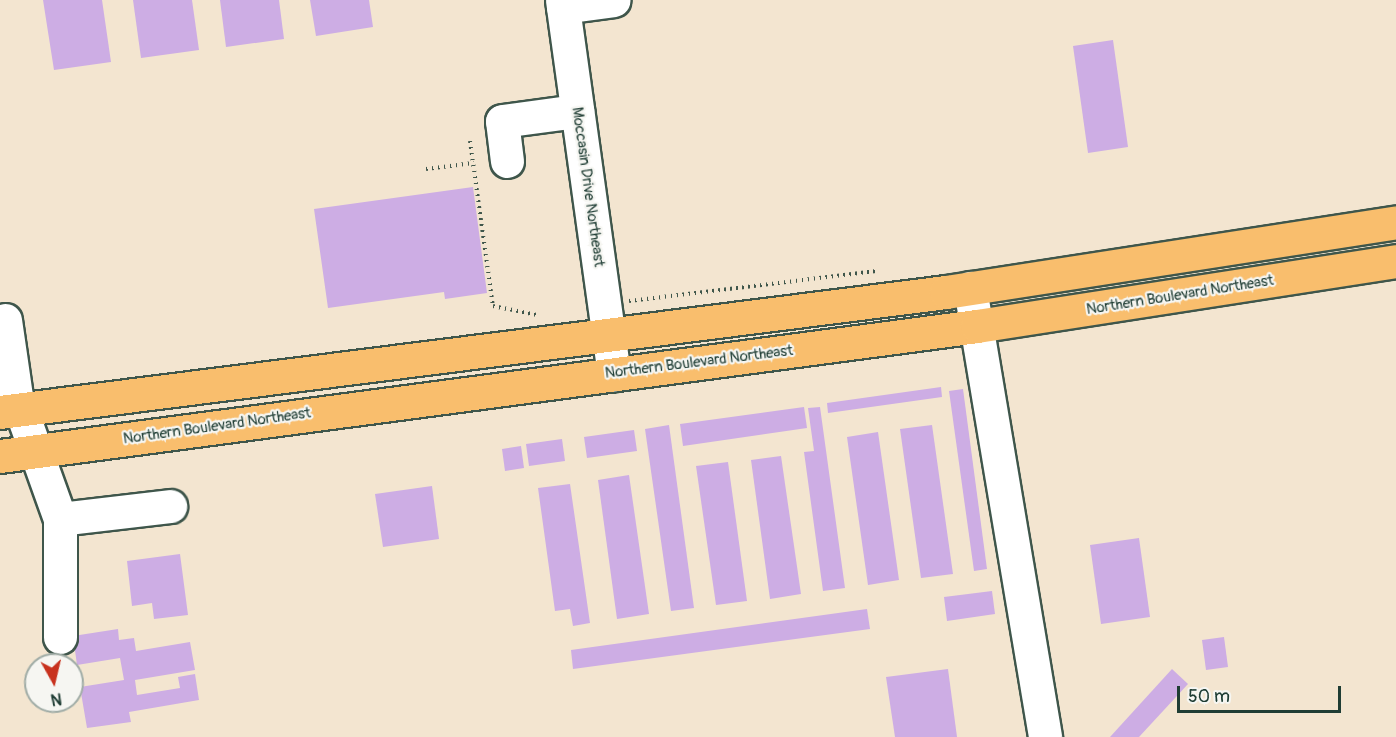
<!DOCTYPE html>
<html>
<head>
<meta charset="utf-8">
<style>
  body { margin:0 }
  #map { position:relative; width:1396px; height:737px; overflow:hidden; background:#f3e5d0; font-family:Pangolin,sans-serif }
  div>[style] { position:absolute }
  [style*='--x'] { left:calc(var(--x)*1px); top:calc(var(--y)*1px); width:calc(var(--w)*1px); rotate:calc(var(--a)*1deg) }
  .building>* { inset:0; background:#cdade4 }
  .path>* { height:4px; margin-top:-2px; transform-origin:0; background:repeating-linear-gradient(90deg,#3f564b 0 1.5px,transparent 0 6px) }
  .roads { filter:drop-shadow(2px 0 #3f564b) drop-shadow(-2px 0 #3f564b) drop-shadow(0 2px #3f564b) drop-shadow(0 -2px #3f564b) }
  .minor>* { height:33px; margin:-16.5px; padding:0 16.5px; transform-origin:16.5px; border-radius:16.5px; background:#fff }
  .major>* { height:33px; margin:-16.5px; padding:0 16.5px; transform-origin:16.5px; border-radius:16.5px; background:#f9be6d }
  span { translate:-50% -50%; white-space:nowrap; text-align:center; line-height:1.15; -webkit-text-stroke:4.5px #f6f6f2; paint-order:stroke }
  .street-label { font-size:15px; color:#1f3d34 }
  .north { position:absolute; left:24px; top:653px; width:60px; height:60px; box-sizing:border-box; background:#f6f6f2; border:2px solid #a0aca6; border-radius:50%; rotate:172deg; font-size:16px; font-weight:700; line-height:24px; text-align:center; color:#1f3d34 }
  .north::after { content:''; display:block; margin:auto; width:21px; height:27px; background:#c8321e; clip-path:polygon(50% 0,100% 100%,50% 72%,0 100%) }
  .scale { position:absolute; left:1177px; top:686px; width:164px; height:27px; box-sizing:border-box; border:3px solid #1f3d34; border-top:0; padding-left:8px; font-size:18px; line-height:21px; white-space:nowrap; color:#1f3d34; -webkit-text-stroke:4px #f6f6f2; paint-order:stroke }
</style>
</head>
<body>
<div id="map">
  <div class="building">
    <div style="clip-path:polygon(43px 0,102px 0,111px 62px,54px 70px)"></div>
    <div style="clip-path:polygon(133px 0,192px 0,199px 50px,141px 58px)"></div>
    <div style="clip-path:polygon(220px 0,279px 0,284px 39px,226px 47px)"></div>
    <div style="clip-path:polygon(310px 0,369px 0,373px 27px,316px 36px)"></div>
    <div style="clip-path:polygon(1113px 40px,1128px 147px,1088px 153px,1073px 46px)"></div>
    <div style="clip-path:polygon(473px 187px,487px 293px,445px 299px,444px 292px,328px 308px,314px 209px)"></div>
    <div style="clip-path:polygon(941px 387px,942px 397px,828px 413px,827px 403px)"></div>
    <div style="clip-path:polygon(963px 389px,987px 569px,974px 571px,949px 391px)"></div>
    <div style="clip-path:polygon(804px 407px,807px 428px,683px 446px,680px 424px)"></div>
    <div style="clip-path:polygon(820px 407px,845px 588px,823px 591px,804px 452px,814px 451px,808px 408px)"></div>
    <div style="clip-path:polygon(669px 425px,694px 608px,671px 611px,645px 429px)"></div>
    <div style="clip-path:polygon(932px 425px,953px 574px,921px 578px,900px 429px)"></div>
    <div style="clip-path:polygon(634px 430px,637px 451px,587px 458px,584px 437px)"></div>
    <div style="clip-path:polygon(878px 432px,899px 580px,868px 585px,847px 437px)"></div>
    <div style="clip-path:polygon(562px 439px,565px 461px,529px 466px,526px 444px)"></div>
    <div style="clip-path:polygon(521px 446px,524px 468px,505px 471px,502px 449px)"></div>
    <div style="clip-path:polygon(781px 456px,801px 594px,770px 599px,751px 460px)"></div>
    <div style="clip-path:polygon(728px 462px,747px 601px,716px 605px,696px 466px)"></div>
    <div style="clip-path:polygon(629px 475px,649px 614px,617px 619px,598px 480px)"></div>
    <div style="clip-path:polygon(570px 484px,590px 623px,573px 626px,570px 609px,555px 611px,538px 488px)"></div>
    <div style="clip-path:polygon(432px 486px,439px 539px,383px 547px,375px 494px)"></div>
    <div style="clip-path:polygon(1139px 538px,1150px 617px,1101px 624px,1090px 545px)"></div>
    <div style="clip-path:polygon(180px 554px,188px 615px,154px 619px,152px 603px,132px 606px,127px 561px)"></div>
    <div style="clip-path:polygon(992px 591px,995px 614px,947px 621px,944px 597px)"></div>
    <div style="clip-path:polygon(867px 609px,870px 629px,573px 669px,571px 650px)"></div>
    <div style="clip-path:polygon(118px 629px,119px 640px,134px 638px,136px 651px,190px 642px,195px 670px,135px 680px,137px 695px,180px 688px,178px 677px,195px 674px,199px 700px,129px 712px,131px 722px,87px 728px,80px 687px,124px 680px,120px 658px,77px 665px,73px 636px)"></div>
    <div style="clip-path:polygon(1224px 637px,1228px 667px,1206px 670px,1202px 640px)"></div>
    <div style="clip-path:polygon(948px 669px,957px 737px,895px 737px,886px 677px)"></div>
    <div style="clip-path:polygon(1172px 669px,1188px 684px,1139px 737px,1110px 737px)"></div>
  </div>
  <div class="path">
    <div style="--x:470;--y:141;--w:167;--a:82.1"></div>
    <div style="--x:493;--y:306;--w:45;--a:11.6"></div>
    <div style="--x:426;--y:169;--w:48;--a:-7.1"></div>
    <div style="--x:629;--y:301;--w:251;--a:-6.9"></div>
  </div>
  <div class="roads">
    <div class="minor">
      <div style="--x:562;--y:0;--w:378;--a:82.1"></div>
      <div style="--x:563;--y:7;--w:51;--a:-7.8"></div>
      <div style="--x:507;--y:161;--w:40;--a:-97.1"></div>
      <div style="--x:502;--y:121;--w:76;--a:-7.6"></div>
      <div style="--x:970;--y:288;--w:455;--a:80.5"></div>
      <div style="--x:5;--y:320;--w:77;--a:81.8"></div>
      <div style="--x:16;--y:396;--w:131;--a:70.3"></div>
      <div style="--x:60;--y:519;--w:118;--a:90"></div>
      <div style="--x:60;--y:519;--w:111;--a:-6.7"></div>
    </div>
    <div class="major">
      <div style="--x:0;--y:412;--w:954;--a:-7.23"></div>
      <div style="--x:946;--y:292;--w:455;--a:-8.8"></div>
      <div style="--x:0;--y:456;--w:986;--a:-7.58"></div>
      <div style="--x:977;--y:326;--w:424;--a:-8.8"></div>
    </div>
  </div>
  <div class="street-label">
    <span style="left:588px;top:187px;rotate:82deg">Moccasin Drive Northeast</span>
    <span style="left:1180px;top:295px;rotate:-9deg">Northern Boulevard Northeast</span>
    <span style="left:699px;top:362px;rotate:-7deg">Northern Boulevard Northeast</span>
    <span style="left:217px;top:426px;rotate:-8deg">Northern Boulevard Northeast</span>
  </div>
  <div class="north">N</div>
  <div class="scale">50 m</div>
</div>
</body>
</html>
